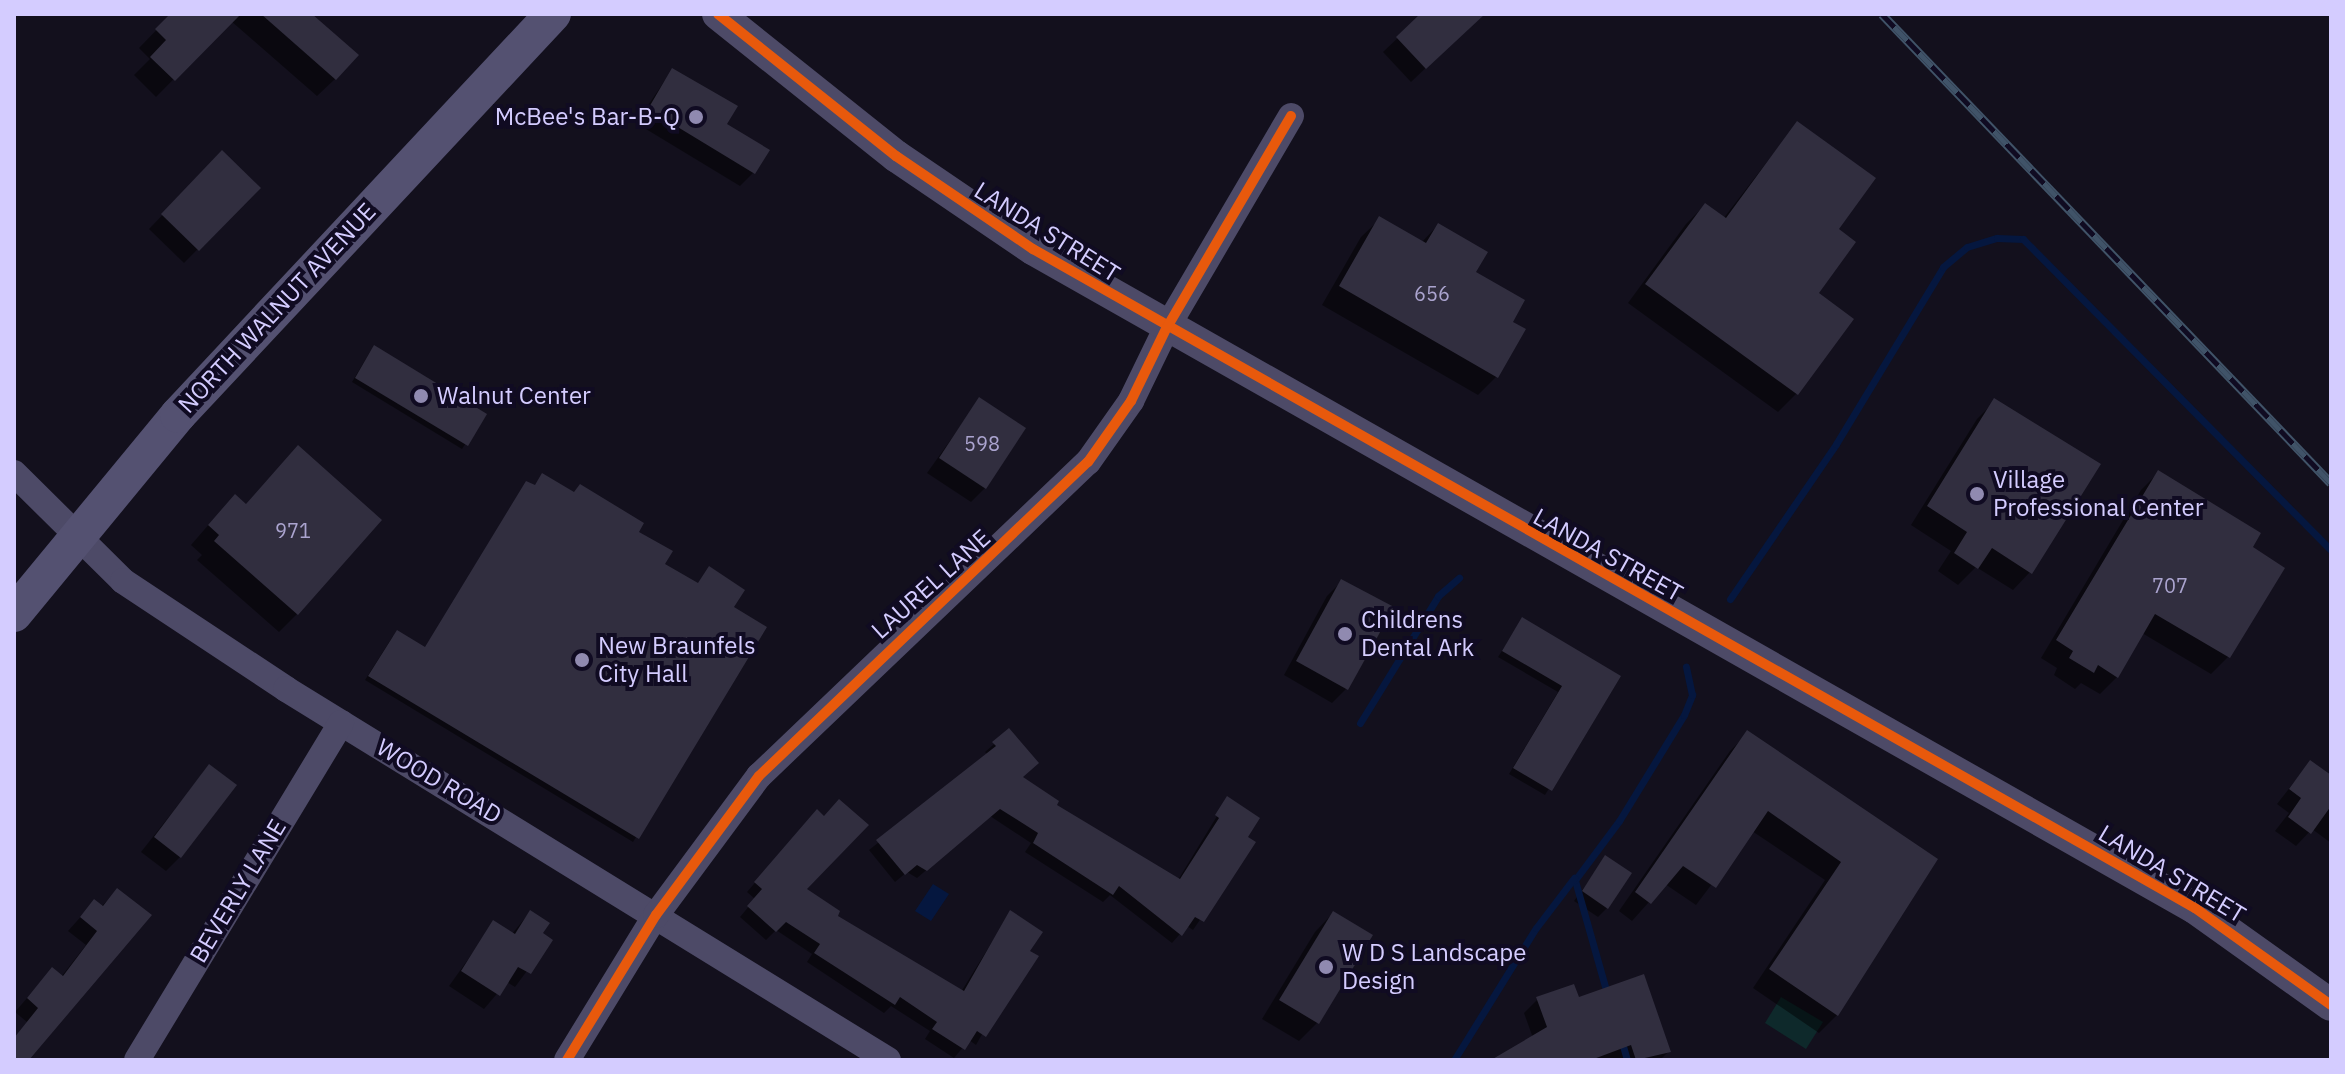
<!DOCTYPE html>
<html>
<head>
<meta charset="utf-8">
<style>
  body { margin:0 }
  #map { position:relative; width:2345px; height:1074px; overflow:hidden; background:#13101d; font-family:"IBM Plex Sans",sans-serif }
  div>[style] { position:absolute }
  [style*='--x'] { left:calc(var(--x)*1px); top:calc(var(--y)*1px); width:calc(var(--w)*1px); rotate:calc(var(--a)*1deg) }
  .green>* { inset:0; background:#0e292b }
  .water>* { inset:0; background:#05173f }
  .shadow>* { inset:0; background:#0007 }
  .stream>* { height:7px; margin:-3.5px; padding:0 3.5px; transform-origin:3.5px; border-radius:3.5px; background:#05173f }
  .building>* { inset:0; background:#312e3f }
  .minor>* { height:26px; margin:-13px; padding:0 13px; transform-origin:13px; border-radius:13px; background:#4d4a67 }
  .tertiary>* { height:32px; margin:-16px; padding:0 16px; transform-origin:16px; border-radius:16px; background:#4d4a67 }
  .secondary>* { height:36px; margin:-18px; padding:0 18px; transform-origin:18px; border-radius:18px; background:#545171 }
  .rail>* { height:9px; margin-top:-4.5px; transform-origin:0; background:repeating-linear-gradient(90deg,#100b22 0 18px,#405368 0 36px); box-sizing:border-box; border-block:2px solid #405368 }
  .cycleway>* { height:10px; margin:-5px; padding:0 5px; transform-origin:5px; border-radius:5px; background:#e8590c }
  .dots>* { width:22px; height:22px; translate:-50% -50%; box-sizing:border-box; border:4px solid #100b22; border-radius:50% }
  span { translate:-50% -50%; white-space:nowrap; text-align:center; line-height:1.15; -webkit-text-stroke:8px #100b22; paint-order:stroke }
  .number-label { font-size:20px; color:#aba4cf }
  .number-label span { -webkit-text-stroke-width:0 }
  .poi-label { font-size:24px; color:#d4ccff }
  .right { translate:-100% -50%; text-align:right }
  .left { translate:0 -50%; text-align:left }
  .street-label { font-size:24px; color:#d4ccff }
  .frame { position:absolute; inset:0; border:16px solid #d4ccff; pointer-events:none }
</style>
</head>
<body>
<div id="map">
  <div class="green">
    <div style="clip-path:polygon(1781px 997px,1823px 1022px,1806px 1049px,1765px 1023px)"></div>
  </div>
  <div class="water">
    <div style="clip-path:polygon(933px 884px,949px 894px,931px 921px,915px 911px)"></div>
  </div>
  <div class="shadow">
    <div style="clip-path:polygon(172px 14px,309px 14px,335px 79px,317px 96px,231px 21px,156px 97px,134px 75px,150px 59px,139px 48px)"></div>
    <div style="clip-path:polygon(1423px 14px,1468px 14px,1475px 21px,1411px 82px,1383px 52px)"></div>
    <div style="clip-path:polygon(672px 70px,724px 125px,754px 172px,740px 186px,636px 123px)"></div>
    <div style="clip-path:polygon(1797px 123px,1836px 230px,1816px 294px,1796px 394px,1778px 412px,1628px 303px,1686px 224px,1705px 205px,1723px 219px)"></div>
    <div style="clip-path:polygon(222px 153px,258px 188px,184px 263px,149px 229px)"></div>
    <div style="clip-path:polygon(1380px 219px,1421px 243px,1438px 225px,1510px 322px,1523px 330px,1496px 377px,1478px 395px,1322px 305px,1361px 237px)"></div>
    <div style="clip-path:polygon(370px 352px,485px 414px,462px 449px,352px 382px)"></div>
    <div style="clip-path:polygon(979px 400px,985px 488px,971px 502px,927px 473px)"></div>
    <div style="clip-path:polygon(1995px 401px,2030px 572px,2013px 590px,1976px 567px,1958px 585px,1938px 571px,1951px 551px,1911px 525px,1977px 419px)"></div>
    <div style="clip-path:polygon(2158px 473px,2250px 548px,2228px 657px,2211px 674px,2142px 633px,2117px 677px,2100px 694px,2081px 683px,2075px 689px,2054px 675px,2057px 668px,2041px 658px,2141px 490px)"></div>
    <div style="clip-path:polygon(217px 515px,297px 614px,279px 632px,197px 560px,202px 555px,191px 545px)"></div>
    <div style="clip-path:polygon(636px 532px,663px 565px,765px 628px,633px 842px,365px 680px,393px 636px,424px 649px)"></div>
    <div style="clip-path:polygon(1341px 582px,1346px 689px,1332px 703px,1284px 675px,1327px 596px)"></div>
    <div style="clip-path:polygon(1522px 620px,1618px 676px,1545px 795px,1509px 774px,1558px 692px,1498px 657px)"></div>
    <div style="clip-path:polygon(1009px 731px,1021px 778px,1054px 806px,1178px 880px,1228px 798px,1245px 837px,1253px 842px,1193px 930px,1187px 926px,1172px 943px,1110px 895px,1103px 902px,1025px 852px,1031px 843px,990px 816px,917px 878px,907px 872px,895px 882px,869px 850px,988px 755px,985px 752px)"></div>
    <div style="clip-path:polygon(1748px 733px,1936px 860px,1837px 1015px,1819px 1033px,1753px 988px,1825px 880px,1752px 831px,1696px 905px,1665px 884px,1632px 921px,1619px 911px,1730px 751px)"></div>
    <div style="clip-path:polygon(2310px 762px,2331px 777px,2331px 843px,2312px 829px,2296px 846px,2275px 831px,2289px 813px,2277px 804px)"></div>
    <div style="clip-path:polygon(209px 766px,180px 857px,166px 871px,141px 852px)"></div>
    <div style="clip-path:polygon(808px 821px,804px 889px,835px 916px,961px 992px,1010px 913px,1028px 952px,976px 1045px,969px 1040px,954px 1058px,925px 1039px,930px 1031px,891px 1006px,884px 1013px,807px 962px,812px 954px,776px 930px,766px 940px,740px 917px,755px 899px,747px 892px)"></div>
    <div style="clip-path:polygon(1606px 858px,1607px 908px,1598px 917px,1574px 901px)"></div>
    <div style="clip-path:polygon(117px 890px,150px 916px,27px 1060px,14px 1060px,14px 1040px,27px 1022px,15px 1012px,40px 983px,61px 977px,86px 945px,68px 931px,94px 902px,101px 907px)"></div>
    <div style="clip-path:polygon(530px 912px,540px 934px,550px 940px,515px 987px,507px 982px,484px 1009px,449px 986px,494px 923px,512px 934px)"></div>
    <div style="clip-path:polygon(1333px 913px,1317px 1023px,1299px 1041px,1262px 1019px,1315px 932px)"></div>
    <div style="clip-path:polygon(1538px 999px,1578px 999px,1669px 1051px,1660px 1060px,1495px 1060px,1533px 1038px,1524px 1013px)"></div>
  </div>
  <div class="stream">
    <div style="--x:1730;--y:599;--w:188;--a:-55.6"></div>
    <div style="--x:1836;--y:444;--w:207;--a:-58.8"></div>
    <div style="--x:1943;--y:267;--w:31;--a:-40"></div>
    <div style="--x:1967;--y:247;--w:31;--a:-17"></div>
    <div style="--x:1997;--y:238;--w:26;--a:2"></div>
    <div style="--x:2023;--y:239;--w:438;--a:45.3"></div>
    <div style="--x:1360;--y:723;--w:149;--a:-58.4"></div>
    <div style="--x:1438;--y:596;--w:28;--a:-41"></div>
    <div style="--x:1608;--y:997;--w:122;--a:-105.8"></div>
    <div style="--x:1575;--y:880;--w:74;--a:-53.3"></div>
    <div style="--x:1619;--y:821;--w:124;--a:-58.5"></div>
    <div style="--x:1684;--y:715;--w:22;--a:-68"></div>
    <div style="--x:1692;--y:695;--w:29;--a:-102"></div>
    <div style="--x:1621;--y:1039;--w:22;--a:74"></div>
    <div style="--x:1454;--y:1060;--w:155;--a:-58.2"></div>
    <div style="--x:1536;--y:928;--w:63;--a:-52.8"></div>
  </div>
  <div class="building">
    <div style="clip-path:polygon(170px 14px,241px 14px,175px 81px,150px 57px,166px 40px,155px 29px)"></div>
    <div style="clip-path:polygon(261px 14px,312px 14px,359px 55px,336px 80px)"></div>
    <div style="clip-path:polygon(1420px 14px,1485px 14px,1426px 69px,1396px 37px)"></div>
    <div style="clip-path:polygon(672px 68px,738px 106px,727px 124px,770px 150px,755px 174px,648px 109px)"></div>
    <div style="clip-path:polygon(1797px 121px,1876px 178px,1839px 229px,1856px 242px,1819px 293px,1854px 319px,1798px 395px,1645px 284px,1705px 203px,1726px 218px)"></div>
    <div style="clip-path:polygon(222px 150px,261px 188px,199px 251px,161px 214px)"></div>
    <div style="clip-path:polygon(1379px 216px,1426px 243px,1438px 223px,1488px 252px,1476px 272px,1525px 300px,1513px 322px,1526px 329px,1498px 378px,1339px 286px)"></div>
    <div style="clip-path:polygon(374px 345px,487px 414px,468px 446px,355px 378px)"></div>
    <div style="clip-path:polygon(979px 397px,1026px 428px,986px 489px,939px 458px)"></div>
    <div style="clip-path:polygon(1994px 398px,2101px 464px,2032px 574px,1992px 548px,1978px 569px,1954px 553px,1967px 532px,1927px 506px)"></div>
    <div style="clip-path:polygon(298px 445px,382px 520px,298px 615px,214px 541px,219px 535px,208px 525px,235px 494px,246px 504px)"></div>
    <div style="clip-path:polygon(2158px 470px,2261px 533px,2253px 547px,2285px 568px,2230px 658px,2155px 614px,2118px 678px,2098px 665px,2094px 673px,2069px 658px,2073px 651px,2056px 640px)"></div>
    <div style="clip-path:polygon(542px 473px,574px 492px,580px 484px,644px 523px,639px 532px,673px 551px,665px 564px,698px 583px,709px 566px,745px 590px,734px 607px,767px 627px,639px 839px,368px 676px,397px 630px,425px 647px,526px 481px,535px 485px)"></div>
    <div style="clip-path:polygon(1341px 579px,1394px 607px,1348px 690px,1296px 661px)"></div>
    <div style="clip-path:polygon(1522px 617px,1621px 676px,1552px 791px,1513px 768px,1562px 686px,1502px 651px)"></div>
    <div style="clip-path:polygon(1009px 728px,1039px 763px,1023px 777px,1059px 801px,1057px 805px,1180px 879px,1219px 818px,1215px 815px,1227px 796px,1260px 818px,1248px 837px,1256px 842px,1204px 922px,1195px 917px,1182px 936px,1119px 886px,1113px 895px,1033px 843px,1038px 833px,1000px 809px,927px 871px,917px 865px,905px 875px,876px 840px,996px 746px,992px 742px)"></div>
    <div style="clip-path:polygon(1747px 730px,1938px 859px,1838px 1016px,1769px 969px,1841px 862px,1768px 811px,1716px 888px,1683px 866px,1651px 904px,1635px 892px)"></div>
    <div style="clip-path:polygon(2310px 760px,2331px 775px,2331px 806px,2311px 834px,2288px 817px,2301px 798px,2289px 789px)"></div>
    <div style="clip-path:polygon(209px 764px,237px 785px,181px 858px,154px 837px)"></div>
    <div style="clip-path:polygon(839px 799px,869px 825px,807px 889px,840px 911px,838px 916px,964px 991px,1010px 910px,1043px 932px,1030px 951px,1039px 956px,986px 1037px,977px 1031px,965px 1050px,932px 1029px,937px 1022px,900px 997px,895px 1005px,814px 953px,820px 944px,786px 922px,776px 932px,747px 906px,762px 889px,754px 882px,817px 809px,824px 816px)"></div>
    <div style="clip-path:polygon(1605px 855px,1632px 873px,1608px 909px,1582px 891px)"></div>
    <div style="clip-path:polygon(117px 888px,152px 915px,29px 1060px,14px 1060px,14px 1038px,38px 1008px,27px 998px,52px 967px,63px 976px,97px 931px,80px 917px,94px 899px,103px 906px)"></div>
    <div style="clip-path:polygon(530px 910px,550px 923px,543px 933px,553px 940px,531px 974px,518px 967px,500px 996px,461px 971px,493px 920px,515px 934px)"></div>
    <div style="clip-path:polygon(1333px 911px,1373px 935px,1319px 1024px,1279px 1000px)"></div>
    <div style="clip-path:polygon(1644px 974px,1671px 1052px,1636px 1060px,1631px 1045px,1591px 1060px,1491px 1060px,1547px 1027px,1536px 997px,1574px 984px,1579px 997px)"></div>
  </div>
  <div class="minor">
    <div style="--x:14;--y:473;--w:153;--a:44.7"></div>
    <div style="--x:123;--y:581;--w:196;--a:33.5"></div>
    <div style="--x:286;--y:689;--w:707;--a:31.64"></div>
    <div style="--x:137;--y:1060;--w:394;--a:-58.8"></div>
    <div style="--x:567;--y:1060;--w:170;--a:-58.5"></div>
    <div style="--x:656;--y:915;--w:173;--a:-53.5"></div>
    <div style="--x:759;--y:776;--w:455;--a:-43.7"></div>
    <div style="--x:1088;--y:462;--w:75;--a:-54.8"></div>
    <div style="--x:1131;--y:401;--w:80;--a:-64.1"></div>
    <div style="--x:1166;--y:329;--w:247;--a:-59.6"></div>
  </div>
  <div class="tertiary">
    <div style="--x:718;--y:14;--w:228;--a:38.6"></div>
    <div style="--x:896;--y:156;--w:166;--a:34.2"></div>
    <div style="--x:1033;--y:249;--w:1336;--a:29.56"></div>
    <div style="--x:2195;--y:908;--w:167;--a:35.5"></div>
  </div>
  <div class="secondary">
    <div style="--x:14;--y:614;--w:258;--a:-50.5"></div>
    <div style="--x:178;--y:415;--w:549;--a:-46.92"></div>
  </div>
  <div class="rail">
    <div style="--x:1882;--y:14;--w:649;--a:46.25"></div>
  </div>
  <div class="cycleway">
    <div style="--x:718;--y:14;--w:228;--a:38.6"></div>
    <div style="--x:896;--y:156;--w:166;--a:34.2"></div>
    <div style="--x:1033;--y:249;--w:1336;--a:29.56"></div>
    <div style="--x:2195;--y:908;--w:167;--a:35.5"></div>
    <div style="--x:567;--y:1060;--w:170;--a:-58.5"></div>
    <div style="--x:656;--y:915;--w:173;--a:-53.5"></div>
    <div style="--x:759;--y:776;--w:455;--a:-43.7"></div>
    <div style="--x:1088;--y:462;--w:75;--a:-54.8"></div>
    <div style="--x:1131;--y:401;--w:80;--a:-64.1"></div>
    <div style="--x:1166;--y:329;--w:247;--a:-59.6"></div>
  </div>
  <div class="dots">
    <div style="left:696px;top:117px;background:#908ab0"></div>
    <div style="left:421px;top:396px;background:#908ab0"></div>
    <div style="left:1977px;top:494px;background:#908ab0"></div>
    <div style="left:1345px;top:634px;background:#908ab0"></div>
    <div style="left:582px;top:660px;background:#908ab0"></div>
    <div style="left:1326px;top:967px;background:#908ab0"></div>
  </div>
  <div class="number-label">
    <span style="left:1432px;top:293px">656</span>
    <span style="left:982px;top:443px">598</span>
    <span style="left:293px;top:530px">971</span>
    <span style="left:2170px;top:585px">707</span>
  </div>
  <div class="poi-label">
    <span class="right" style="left:680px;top:117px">McBee's Bar-B-Q</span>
    <span class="left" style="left:437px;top:396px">Walnut Center</span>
    <span class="left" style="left:1993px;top:494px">Village<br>Professional Center</span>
    <span class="left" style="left:1361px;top:634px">Childrens<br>Dental Ark</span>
    <span class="left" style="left:598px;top:660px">New Braunfels<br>City Hall</span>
    <span class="left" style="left:1342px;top:967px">W D S Landscape<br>Design</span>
  </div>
  <div class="street-label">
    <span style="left:1047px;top:232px;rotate:32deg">LANDA STREET</span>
    <span style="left:277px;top:308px;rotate:-47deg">NORTH WALNUT AVENUE</span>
    <span style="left:1608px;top:555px;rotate:29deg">LANDA STREET</span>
    <span style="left:931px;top:584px;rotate:-42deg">LAUREL LANE</span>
    <span style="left:439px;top:781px;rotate:31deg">WOOD ROAD</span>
    <span style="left:2172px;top:874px;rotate:31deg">LANDA STREET</span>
    <span style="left:238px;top:891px;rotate:-59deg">BEVERLY LANE</span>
  </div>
  <div class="frame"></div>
</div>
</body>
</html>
